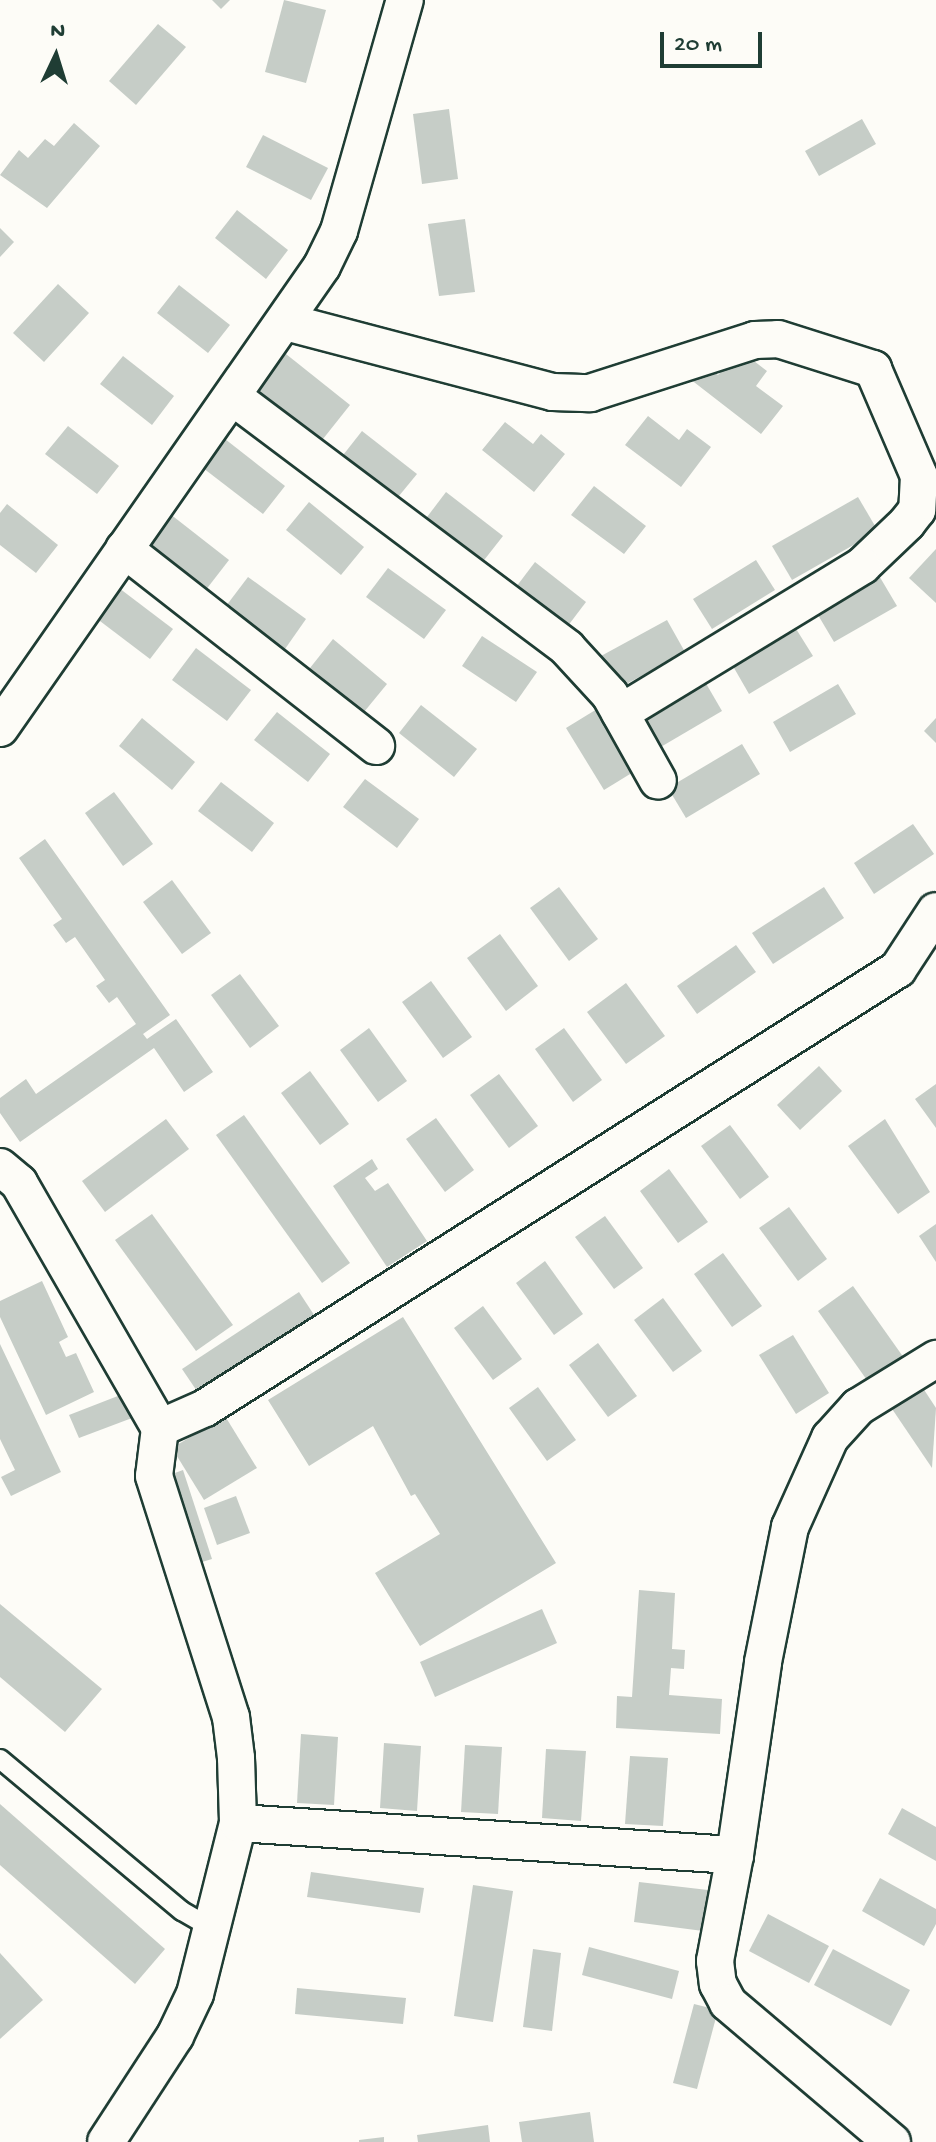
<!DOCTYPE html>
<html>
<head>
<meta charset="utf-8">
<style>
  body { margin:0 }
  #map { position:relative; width:936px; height:2142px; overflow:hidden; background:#fdfcf7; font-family:"Gochi Hand",sans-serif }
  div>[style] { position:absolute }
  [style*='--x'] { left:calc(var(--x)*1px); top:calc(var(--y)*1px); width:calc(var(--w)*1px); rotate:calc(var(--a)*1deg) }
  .building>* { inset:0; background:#c6cdc7 }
  .roads { filter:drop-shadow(2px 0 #1f3d34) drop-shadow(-2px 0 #1f3d34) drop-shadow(0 2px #1f3d34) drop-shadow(0 -2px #1f3d34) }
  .lane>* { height:18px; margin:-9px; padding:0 9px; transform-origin:9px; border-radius:9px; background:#fdfcf7 }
  .street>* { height:36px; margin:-18px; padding:0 18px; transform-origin:18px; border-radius:18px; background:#fdfcf7 }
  span { translate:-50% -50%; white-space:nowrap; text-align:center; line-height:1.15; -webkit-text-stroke:8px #fdfcf7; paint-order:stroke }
  .north { position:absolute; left:16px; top:16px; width:80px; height:80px; -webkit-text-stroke:6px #fdfcf7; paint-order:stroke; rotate:4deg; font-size:22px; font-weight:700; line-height:32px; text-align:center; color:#1f3d34 }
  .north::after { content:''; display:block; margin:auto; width:28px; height:36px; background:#1f3d34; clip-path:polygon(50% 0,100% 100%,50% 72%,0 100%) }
  .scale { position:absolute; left:660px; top:32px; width:102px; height:36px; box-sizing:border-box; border:4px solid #1f3d34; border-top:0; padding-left:10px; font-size:24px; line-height:28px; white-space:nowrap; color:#1f3d34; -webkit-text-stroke:6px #fdfcf7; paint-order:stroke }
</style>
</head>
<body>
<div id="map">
  <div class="building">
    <div style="clip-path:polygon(212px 0,230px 0,221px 9px)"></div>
    <div style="clip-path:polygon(284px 0,326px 10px,306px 83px,265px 72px)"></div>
    <div style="clip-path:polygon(158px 24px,186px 47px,136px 105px,109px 81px)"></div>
    <div style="clip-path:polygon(449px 109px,458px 179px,422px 184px,413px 114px)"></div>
    <div style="clip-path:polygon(862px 119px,876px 144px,819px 176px,805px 151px)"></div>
    <div style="clip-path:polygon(74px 123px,100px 146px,47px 208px,0 175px,19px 150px,28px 158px,45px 139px,54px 146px)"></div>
    <div style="clip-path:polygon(263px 135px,328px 168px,311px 200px,246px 167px)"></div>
    <div style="clip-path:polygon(237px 210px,288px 250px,266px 279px,215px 238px)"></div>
    <div style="clip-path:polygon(465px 219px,475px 292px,439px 296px,428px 224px)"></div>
    <div style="clip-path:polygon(0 228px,14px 242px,0 257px)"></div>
    <div style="clip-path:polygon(58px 284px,89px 313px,44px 362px,13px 333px)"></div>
    <div style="clip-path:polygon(179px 285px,230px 325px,208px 353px,157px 313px)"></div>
    <div style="clip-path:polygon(741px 351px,767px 371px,756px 386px,783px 406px,761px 434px,690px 379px,702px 363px,718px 375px)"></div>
    <div style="clip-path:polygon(286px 354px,350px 405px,319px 444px,255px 394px)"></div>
    <div style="clip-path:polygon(123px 356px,174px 396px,152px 425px,100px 384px)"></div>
    <div style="clip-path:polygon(648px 416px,679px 440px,687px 429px,711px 447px,681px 487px,625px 445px)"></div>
    <div style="clip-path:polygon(505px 422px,533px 444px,541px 434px,565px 454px,534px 492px,482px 450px)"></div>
    <div style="clip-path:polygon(68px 426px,119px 466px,97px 494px,45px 454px)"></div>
    <div style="clip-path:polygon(362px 431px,417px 474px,394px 502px,340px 459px)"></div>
    <div style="clip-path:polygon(225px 439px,285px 486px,263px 514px,203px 468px)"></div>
    <div style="clip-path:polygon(594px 486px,646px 526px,624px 554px,571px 515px)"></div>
    <div style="clip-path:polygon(446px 492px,503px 536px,481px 564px,424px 521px)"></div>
    <div style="clip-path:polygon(858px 497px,878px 531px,792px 580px,772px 546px)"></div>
    <div style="clip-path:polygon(309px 502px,364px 547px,341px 575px,286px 530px)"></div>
    <div style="clip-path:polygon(7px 504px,58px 545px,36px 573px,0 545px,0 513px)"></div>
    <div style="clip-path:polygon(165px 510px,229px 560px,205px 591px,141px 541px)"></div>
    <div style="clip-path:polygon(936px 549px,936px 603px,909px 578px)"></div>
    <div style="clip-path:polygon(756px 560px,775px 590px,712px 629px,693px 599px)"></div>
    <div style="clip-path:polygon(535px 562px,586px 602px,564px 631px,513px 591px)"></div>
    <div style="clip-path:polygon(388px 568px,446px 610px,424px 639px,366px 597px)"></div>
    <div style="clip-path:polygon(878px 574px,897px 606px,834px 642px,815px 610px)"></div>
    <div style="clip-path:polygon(248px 577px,306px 619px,285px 649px,226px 606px)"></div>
    <div style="clip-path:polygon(115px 585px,173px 629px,150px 659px,92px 615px)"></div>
    <div style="clip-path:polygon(667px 620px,685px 652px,619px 688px,601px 656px)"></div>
    <div style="clip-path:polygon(793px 624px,813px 656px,749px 694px,730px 661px)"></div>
    <div style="clip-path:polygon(482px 636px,537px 672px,516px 702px,462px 666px)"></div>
    <div style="clip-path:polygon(333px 639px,387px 684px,364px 712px,310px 668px)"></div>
    <div style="clip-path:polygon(196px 648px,251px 690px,227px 721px,172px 680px)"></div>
    <div style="clip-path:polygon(704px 680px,722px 711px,659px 748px,641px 717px)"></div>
    <div style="clip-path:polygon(838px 684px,856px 714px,790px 752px,773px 722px)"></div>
    <div style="clip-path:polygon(421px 705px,477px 749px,454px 777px,399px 733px)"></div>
    <div style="clip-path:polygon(597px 709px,635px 771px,604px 790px,566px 728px)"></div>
    <div style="clip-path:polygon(277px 712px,330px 754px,308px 782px,254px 740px)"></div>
    <div style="clip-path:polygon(142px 718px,195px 762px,172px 790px,119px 746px)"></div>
    <div style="clip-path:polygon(936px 718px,936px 743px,924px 731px)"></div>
    <div style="clip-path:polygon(742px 744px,760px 774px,686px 818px,668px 788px)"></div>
    <div style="clip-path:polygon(365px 779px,419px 819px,397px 848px,343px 807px)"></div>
    <div style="clip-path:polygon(221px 782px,274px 823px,252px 852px,198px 811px)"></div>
    <div style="clip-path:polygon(114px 792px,153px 844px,123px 866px,85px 813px)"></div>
    <div style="clip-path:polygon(913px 824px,934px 854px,874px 894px,854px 863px)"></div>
    <div style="clip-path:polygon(45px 839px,170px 1015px,143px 1034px,147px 1039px,176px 1019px,213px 1072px,184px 1092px,154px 1048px,20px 1142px,0 1113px,0 1098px,26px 1079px,36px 1094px,136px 1024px,117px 997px,109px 1003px,96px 986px,105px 980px,75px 937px,66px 943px,53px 925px,62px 919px,19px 858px)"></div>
    <div style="clip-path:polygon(172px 880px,211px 933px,182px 954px,143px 902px)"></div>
    <div style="clip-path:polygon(559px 887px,598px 939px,569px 961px,530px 908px)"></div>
    <div style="clip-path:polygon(824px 887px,844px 918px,773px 964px,752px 933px)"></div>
    <div style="clip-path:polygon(500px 934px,538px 986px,506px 1011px,467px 958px)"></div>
    <div style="clip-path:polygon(736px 945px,756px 972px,697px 1014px,677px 986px)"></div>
    <div style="clip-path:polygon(240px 974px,279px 1026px,250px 1048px,211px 995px)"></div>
    <div style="clip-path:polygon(431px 981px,472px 1037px,443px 1058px,402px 1002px)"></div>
    <div style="clip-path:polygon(626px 983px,665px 1036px,626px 1064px,587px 1012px)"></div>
    <div style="clip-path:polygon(369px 1028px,407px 1081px,378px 1102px,340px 1050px)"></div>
    <div style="clip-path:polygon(564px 1028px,602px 1080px,573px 1102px,535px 1049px)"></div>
    <div style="clip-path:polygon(819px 1066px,842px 1091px,800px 1130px,777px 1105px)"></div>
    <div style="clip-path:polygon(310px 1071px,349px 1124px,320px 1145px,281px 1093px)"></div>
    <div style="clip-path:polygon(499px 1074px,538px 1126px,509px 1148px,470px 1095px)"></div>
    <div style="clip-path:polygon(936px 1084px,936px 1128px,915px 1099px)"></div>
    <div style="clip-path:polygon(244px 1115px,350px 1263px,322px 1283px,216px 1135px)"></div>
    <div style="clip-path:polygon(436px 1118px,474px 1170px,445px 1192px,406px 1139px)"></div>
    <div style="clip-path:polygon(166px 1119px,189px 1149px,105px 1212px,82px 1181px)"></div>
    <div style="clip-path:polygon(885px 1119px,930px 1192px,898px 1214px,848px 1146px)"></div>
    <div style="clip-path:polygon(730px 1125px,769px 1177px,740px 1199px,701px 1146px)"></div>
    <div style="clip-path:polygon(372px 1159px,378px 1169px,365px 1178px,375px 1191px,388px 1183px,427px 1241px,387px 1267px,333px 1186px)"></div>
    <div style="clip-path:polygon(669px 1169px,708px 1222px,678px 1243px,640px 1191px)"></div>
    <div style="clip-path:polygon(789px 1207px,827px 1259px,798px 1281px,759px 1228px)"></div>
    <div style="clip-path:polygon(152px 1214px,233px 1325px,196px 1351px,115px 1240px)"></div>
    <div style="clip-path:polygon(605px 1216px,643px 1268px,614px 1289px,575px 1237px)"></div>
    <div style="clip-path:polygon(936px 1224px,936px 1262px,919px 1236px)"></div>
    <div style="clip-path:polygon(723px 1253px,762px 1306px,732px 1327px,694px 1274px)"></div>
    <div style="clip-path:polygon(545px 1261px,583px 1314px,554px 1335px,516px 1283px)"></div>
    <div style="clip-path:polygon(42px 1281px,68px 1337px,59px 1342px,66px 1357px,76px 1353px,94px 1392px,46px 1415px,0 1317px,0 1301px)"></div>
    <div style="clip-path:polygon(853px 1286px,904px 1358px,869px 1383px,818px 1311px)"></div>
    <div style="clip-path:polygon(299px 1292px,320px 1324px,203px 1400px,182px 1369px)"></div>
    <div style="clip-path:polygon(663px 1298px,702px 1351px,673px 1372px,634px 1320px)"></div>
    <div style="clip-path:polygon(483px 1306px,522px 1359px,493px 1380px,454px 1328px)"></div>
    <div style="clip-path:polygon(403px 1317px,556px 1563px,420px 1646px,375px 1573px,440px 1534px,415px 1494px,411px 1496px,373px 1426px,309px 1466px,268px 1400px)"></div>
    <div style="clip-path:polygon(793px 1335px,829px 1393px,796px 1414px,759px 1355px)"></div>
    <div style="clip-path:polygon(598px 1343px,637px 1396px,608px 1417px,569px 1365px)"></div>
    <div style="clip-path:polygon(0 1344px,61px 1472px,11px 1496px,1px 1477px,15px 1470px,0 1439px)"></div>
    <div style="clip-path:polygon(917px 1379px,936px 1408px,932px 1468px,886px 1400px)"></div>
    <div style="clip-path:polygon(538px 1387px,576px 1440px,547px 1461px,509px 1408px)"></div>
    <div style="clip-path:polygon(123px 1394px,132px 1418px,79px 1438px,69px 1415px)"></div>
    <div style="clip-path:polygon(225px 1416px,257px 1468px,204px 1500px,172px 1448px)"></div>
    <div style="clip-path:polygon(183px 1470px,212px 1559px,192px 1565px,164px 1477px)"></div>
    <div style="clip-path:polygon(236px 1496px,250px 1533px,217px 1545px,204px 1508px)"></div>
    <div style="clip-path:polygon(639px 1590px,675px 1593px,672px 1649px,685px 1650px,684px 1669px,671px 1668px,669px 1695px,722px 1699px,720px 1734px,616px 1728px,617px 1696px,632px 1697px)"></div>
    <div style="clip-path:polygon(0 1604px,102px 1689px,65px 1732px,0 1677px)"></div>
    <div style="clip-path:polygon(542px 1609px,557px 1643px,435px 1697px,420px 1662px)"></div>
    <div style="clip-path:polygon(301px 1734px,338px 1737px,334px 1805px,297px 1803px)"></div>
    <div style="clip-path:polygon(384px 1743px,421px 1746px,417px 1811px,380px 1808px)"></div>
    <div style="clip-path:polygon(465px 1745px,502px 1747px,498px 1814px,461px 1812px)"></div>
    <div style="clip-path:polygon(546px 1749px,586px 1751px,581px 1821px,542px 1818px)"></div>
    <div style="clip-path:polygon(630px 1756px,668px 1758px,663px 1826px,625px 1824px)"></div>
    <div style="clip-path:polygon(0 1804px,165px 1949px,135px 1984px,0 1865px)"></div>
    <div style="clip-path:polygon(902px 1808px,936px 1827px,936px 1861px,888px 1834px)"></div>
    <div style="clip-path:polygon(311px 1872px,424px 1888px,420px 1913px,307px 1897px)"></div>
    <div style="clip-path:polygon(880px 1878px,936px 1909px,936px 1924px,924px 1946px,862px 1911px)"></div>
    <div style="clip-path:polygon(639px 1882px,708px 1890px,703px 1931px,634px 1922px)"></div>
    <div style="clip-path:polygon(473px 1885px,513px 1891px,493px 2022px,454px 2016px)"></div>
    <div style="clip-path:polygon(768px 1914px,829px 1946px,809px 1983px,749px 1951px)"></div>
    <div style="clip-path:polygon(589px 1947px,679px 1971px,672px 1999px,582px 1975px)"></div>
    <div style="clip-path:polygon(533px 1949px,561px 1953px,552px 2031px,523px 2027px)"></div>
    <div style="clip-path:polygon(833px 1949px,910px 1990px,891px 2026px,814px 1985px)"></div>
    <div style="clip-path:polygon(0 1953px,43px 2000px,0 2039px)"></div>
    <div style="clip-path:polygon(297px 1988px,406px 1998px,403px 2024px,295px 2014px)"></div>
    <div style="clip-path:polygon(694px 2004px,718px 2010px,697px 2089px,673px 2083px)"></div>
    <div style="clip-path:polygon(590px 2112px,594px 2142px,522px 2142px,519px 2122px)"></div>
    <div style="clip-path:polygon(488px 2125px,490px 2142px,418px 2142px,417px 2135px)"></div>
    <div style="clip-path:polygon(384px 2137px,384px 2142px,359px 2142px,359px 2140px)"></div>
  </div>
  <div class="roads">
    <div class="lane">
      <div style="--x:0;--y:1759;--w:237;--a:39.9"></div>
      <div style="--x:182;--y:1911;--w:36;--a:30"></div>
    </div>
    <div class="street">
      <div style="--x:286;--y:322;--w:276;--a:14.7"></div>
      <div style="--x:553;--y:392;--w:37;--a:2"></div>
      <div style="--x:590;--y:393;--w:173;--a:-17.8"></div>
      <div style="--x:755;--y:340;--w:23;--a:-2"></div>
      <div style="--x:778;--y:339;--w:100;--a:17.5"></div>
      <div style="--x:873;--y:369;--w:116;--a:66.7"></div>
      <div style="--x:919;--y:476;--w:34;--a:93"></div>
      <div style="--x:917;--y:510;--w:16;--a:128"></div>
      <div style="--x:907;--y:523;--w:62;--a:136.3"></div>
      <div style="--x:862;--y:566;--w:283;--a:148.7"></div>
      <div style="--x:233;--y:397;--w:418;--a:36.9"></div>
      <div style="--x:567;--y:648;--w:64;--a:47.5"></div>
      <div style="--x:610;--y:695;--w:98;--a:60.8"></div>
      <div style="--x:124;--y:549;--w:320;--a:38"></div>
      <div style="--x:0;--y:728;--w:563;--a:-55.12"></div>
      <div style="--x:322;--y:266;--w:39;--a:-64"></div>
      <div style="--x:339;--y:231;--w:240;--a:-74.1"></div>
      <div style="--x:0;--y:1167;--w:25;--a:40"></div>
      <div style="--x:19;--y:1183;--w:283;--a:60.1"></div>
      <div style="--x:160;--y:1428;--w:48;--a:97.1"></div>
      <div style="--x:154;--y:1476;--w:253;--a:72.3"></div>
      <div style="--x:231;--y:1717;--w:41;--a:83"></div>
      <div style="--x:236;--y:1758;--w:65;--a:88.2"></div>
      <div style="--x:238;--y:1823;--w:176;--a:104.1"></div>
      <div style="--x:195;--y:1994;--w:47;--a:115.5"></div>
      <div style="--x:175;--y:2036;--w:126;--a:123.1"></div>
      <div style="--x:160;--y:1428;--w:49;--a:-24"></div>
      <div style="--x:205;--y:1408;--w:820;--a:-32.35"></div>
      <div style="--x:898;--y:969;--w:69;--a:-56.8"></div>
      <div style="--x:238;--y:1823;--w:498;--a:3.7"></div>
      <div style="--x:735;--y:1855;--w:195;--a:-81.7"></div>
      <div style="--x:763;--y:1662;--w:138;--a:-78.7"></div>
      <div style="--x:790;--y:1527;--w:98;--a:-65.8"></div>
      <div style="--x:830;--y:1438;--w:42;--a:-47.9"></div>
      <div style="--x:858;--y:1407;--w:92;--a:-31.6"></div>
      <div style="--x:735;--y:1855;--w:108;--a:100.7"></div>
      <div style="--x:715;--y:1961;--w:23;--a:83"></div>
      <div style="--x:718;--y:1984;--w:21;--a:62"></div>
      <div style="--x:728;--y:2003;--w:215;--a:40.3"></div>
    </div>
  </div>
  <div class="north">N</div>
  <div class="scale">20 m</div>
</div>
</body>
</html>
